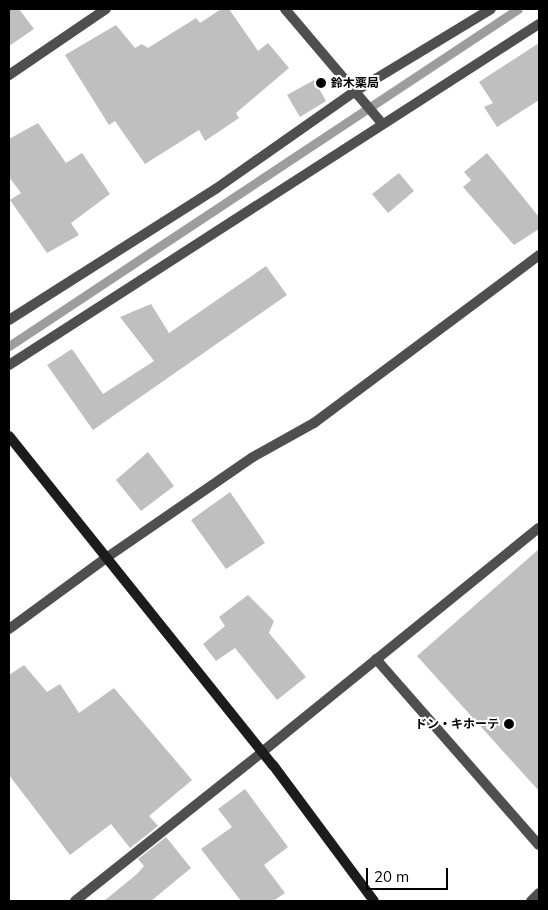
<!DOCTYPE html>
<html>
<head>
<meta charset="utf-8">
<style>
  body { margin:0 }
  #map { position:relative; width:548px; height:910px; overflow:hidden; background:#fff; font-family:Mulish,"Noto Sans JP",sans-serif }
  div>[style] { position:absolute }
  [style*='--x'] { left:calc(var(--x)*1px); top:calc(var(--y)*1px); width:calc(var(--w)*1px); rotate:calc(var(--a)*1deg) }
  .stream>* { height:9px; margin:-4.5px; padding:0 4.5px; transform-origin:4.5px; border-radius:4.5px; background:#9d9d9d }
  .building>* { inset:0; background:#bfbfbf }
  .lane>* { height:10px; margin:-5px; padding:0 5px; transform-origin:5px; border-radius:5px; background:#4f4f4f }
  .street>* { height:10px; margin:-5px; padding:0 5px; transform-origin:5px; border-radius:5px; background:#4f4f4f }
  .secondary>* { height:10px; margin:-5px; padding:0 5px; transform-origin:5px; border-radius:5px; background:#1c1c1c }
  .dots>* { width:14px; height:14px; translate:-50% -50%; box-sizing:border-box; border:2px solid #fff; border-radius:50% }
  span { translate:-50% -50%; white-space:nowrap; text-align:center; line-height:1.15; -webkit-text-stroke:4px #fff; paint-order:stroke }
  .poi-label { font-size:12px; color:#000; font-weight:700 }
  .left { translate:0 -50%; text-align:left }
  .right { translate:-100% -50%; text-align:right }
  .frame { position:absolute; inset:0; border:10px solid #000; pointer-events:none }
  .scale { position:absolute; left:366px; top:868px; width:82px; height:22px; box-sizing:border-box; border:2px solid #000; border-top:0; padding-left:6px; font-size:15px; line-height:18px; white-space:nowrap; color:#000; -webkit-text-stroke:4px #fff; paint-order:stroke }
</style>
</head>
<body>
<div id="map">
  <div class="stream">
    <div style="--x:9;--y:346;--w:610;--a:-33.51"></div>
  </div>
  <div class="building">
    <div style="clip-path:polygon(9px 9px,19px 9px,34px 29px,9px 46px)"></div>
    <div style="clip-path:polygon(221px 9px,229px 9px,258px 51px,268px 43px,289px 68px,236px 113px,239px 118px,205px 141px,199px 130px,145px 164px,115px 121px,109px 125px,65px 55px,116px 25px,135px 48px,142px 44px,148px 48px,196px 18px,200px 23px)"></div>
    <div style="clip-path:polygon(539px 43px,539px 100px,497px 127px,484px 107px,493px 103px,479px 82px)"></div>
    <div style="clip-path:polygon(314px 80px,326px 101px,300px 117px,287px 95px)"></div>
    <div style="clip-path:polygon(38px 123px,66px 163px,82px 153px,110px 194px,71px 223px,79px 235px,47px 253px,10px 200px,21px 193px,9px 177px,9px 139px)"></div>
    <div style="clip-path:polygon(487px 153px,539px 217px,539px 229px,514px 245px,463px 187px,471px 180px,464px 172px)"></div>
    <div style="clip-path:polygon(399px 173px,414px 191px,388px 213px,372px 194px)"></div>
    <div style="clip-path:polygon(266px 266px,287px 295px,93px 430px,47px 365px,72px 349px,103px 394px,154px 361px,120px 317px,151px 304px,169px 333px)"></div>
    <div style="clip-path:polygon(148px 452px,174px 486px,141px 511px,116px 480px)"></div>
    <div style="clip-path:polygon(230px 492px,265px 543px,226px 569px,191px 520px)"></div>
    <div style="clip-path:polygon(539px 549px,539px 791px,417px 656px)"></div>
    <div style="clip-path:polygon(248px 595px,274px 621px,269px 633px,306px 677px,277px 700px,235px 648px,216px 661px,203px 644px,225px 626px,219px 617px)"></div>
    <div style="clip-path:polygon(24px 665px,47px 692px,60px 684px,79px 713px,114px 688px,192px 780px,149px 816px,158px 826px,130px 848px,111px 824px,70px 855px,9px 775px,9px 675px)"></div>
    <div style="clip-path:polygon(245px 789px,288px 847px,264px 865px,285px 893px,273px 901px,241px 901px,201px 849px,232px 827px,218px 809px)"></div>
    <div style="clip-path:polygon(166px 837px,191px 868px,151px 901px,104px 901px,137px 874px,144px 866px,138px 859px)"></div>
  </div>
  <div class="lane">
    <div style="--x:106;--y:558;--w:178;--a:-34.5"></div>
    <div style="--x:253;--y:457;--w:70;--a:-29.1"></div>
    <div style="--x:314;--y:423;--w:281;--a:-36.7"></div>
    <div style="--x:376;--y:659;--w:247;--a:48.8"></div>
    <div style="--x:262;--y:752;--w:356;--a:-39"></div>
    <div style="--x:531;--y:901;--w:11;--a:-45"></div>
  </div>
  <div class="street">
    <div style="--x:285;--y:9;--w:148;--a:49.7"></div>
    <div style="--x:9;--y:75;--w:117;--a:-34.2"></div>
    <div style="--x:9;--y:320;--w:246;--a:-32.4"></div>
    <div style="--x:217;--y:188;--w:167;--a:-35"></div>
    <div style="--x:354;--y:92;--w:160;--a:-31.2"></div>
    <div style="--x:9;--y:365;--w:630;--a:-32.76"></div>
    <div style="--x:9;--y:629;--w:120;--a:-36.2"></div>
    <div style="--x:75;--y:901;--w:239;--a:-38.5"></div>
  </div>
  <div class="secondary">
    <div style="--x:9;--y:436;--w:422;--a:51.3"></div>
    <div style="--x:273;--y:765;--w:169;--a:53.4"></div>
  </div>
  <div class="dots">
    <div style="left:321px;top:83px;background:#000"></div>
    <div style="left:509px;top:724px;background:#000"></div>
  </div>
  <div class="poi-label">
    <span class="left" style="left:331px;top:83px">鈴木薬局</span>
    <span class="right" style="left:499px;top:724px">ドン・キホーテ</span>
  </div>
  <div class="frame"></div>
  <div class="scale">20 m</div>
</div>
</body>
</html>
